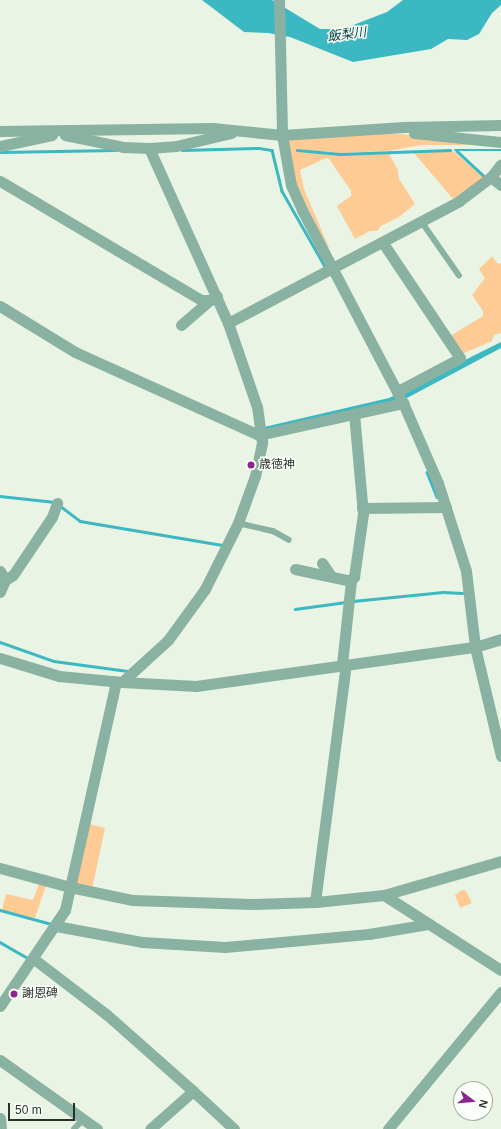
<!DOCTYPE html>
<html>
<head>
<meta charset="utf-8">
<style>
  body { margin:0 }
  #map { position:relative; width:501px; height:1129px; overflow:hidden; background:#e9f4e4; font-family:Helvetica,"Noto Sans JP",sans-serif }
  div>[style] { position:absolute }
  [style*='--x'] { left:calc(var(--x)*1px); top:calc(var(--y)*1px); width:calc(var(--w)*1px); rotate:calc(var(--a)*1deg) }
  .green>* { inset:0; background:#ffcb94 }
  .water>* { inset:0; background:#3bb8c1 }
  .stream>* { height:2.5px; margin:-1.25px; padding:0 1.25px; transform-origin:1.25px; border-radius:1.25px; background:#3bb8c1 }
  .lane>* { height:5.5px; margin:-2.75px; padding:0 2.75px; transform-origin:2.75px; border-radius:2.75px; background:#8ab2a2 }
  .street>* { height:11px; margin:-5.5px; padding:0 5.5px; transform-origin:5.5px; border-radius:5.5px; background:#8ab2a2 }
  .dots>* { width:11px; height:11px; translate:-50% -50%; box-sizing:border-box; border:2px solid #fbfff9; border-radius:50% }
  span { translate:-50% -50%; white-space:nowrap; text-align:center; line-height:1.15; -webkit-text-stroke:3px #fbfff9; paint-order:stroke }
  .poi-label { font-size:12px; color:#2c302a }
  .left { translate:0 -50%; text-align:left }
  .water-label { font-size:13px; color:#0b4348; font-style:italic }
  .north { position:absolute; left:453px; top:1081px; width:40px; height:40px; box-sizing:border-box; background:#fbfff9; border:1px solid #a8aca6; border-radius:50%; rotate:106deg; font-size:11px; font-weight:700; line-height:16px; text-align:center; color:#2c302a }
  .north::after { content:''; display:block; margin:auto; width:14px; height:18px; background:#8a268e; clip-path:polygon(50% 0,100% 100%,50% 72%,0 100%) }
  .scale { position:absolute; left:8px; top:1103px; width:67px; height:18px; box-sizing:border-box; border:2px solid #2c302a; border-top:0; padding-left:5px; font-size:12px; line-height:14px; white-space:nowrap; color:#2c302a; -webkit-text-stroke:3px #fbfff9; paint-order:stroke }
</style>
</head>
<body>
<div id="map">
  <div class="green">
    <div style="clip-path:polygon(390px 133px,501px 145px,421px 145px,389px 151px,340px 153px,297px 149px,296px 152px,341px 155px,389px 154px,398px 170px,399px 179px,415px 204px,399px 217px,381px 226px,377px 231px,370px 231px,355px 239px,337px 206px,351px 196px,351px 191px,329px 159px,326px 158px,300px 170px,304px 189px,330px 250px,323px 240px,295px 181px,288px 143px,291px 139px)"></div>
    <div style="clip-path:polygon(453px 151px,484px 178px,453px 199px,414px 153px)"></div>
    <div style="clip-path:polygon(492px 256px,498px 264px,501px 263px,501px 333px,494px 335px,492px 341px,462px 354px,450px 336px,483px 316px,483px 311px,472px 295px,485px 278px,479px 269px)"></div>
    <div style="clip-path:polygon(89px 824px,105px 828px,92px 889px,75px 885px)"></div>
    <div style="clip-path:polygon(39px 884px,46px 885px,35px 918px,2px 910px,6px 894px,33px 900px)"></div>
    <div style="clip-path:polygon(462px 890px,466px 891px,472px 903px,460px 908px,455px 895px)"></div>
  </div>
  <div class="water">
    <div style="clip-path:polygon(202px 0,272px 0,320px 29px,343px 29px,387px 12px,403px 0,501px 0,501px 5px,492px 13px,479px 34px,467px 40px,448px 39px,431px 49px,353px 62px,290px 37px,268px 33px,244px 32px)"></div>
    <div style="clip-path:polygon(501px 342px,501px 348px,407px 398px,265px 430px,264px 427px,389px 398px)"></div>
  </div>
  <div class="stream">
    <div style="--x:182;--y:150;--w:77;--a:-1.5"></div>
    <div style="--x:259;--y:148;--w:13;--a:9"></div>
    <div style="--x:272;--y:150;--w:42;--a:76.3"></div>
    <div style="--x:282;--y:191;--w:89;--a:60.3"></div>
    <div style="--x:297;--y:150;--w:43;--a:5.3"></div>
    <div style="--x:340;--y:154;--w:110;--a:-2.1"></div>
    <div style="--x:455;--y:150;--w:46;--a:0"></div>
    <div style="--x:457;--y:151;--w:38;--a:43"></div>
    <div style="--x:0;--y:152;--w:115;--a:-1"></div>
    <div style="--x:427;--y:472;--w:27;--a:68"></div>
    <div style="--x:0;--y:496;--w:55;--a:6.2"></div>
    <div style="--x:59;--y:505;--w:26;--a:37"></div>
    <div style="--x:80;--y:521;--w:144;--a:9.6"></div>
    <div style="--x:353;--y:601;--w:90;--a:-5.7"></div>
    <div style="--x:443;--y:592;--w:19;--a:3"></div>
    <div style="--x:295;--y:609;--w:51;--a:-7.8"></div>
    <div style="--x:0;--y:642;--w:57;--a:19.4"></div>
    <div style="--x:54;--y:661;--w:74;--a:7.8"></div>
    <div style="--x:0;--y:910;--w:54;--a:15.1"></div>
    <div style="--x:0;--y:942;--w:34;--a:30"></div>
  </div>
  <div class="lane">
    <div style="--x:422;--y:222;--w:65;--a:55.1"></div>
    <div style="--x:238;--y:523;--w:36;--a:13"></div>
    <div style="--x:273;--y:531;--w:18;--a:29"></div>
    <div style="--x:74;--y:1129;--w:14;--a:-45"></div>
  </div>
  <div class="street">
    <div style="--x:279;--y:0;--w:135;--a:88.7"></div>
    <div style="--x:282;--y:135;--w:51;--a:79.8"></div>
    <div style="--x:291;--y:185;--w:27;--a:66"></div>
    <div style="--x:302;--y:210;--w:218;--a:62.4"></div>
    <div style="--x:403;--y:403;--w:87;--a:66.4"></div>
    <div style="--x:438;--y:483;--w:92;--a:72.3"></div>
    <div style="--x:466;--y:571;--w:77;--a:83.2"></div>
    <div style="--x:475;--y:647;--w:112;--a:76.6"></div>
    <div style="--x:0;--y:131;--w:212;--a:-0.8"></div>
    <div style="--x:212;--y:128;--w:70;--a:5.7"></div>
    <div style="--x:282;--y:135;--w:122;--a:-3.8"></div>
    <div style="--x:404;--y:127;--w:97;--a:-1.2"></div>
    <div style="--x:414;--y:133;--w:87;--a:5.9"></div>
    <div style="--x:65;--y:135;--w:59;--a:11.7"></div>
    <div style="--x:123;--y:147;--w:26;--a:2"></div>
    <div style="--x:149;--y:148;--w:27;--a:-4"></div>
    <div style="--x:176;--y:146;--w:57;--a:-13.3"></div>
    <div style="--x:0;--y:146;--w:53;--a:-11.9"></div>
    <div style="--x:491;--y:177;--w:13;--a:39"></div>
    <div style="--x:0;--y:181;--w:234;--a:30.6"></div>
    <div style="--x:201;--y:300;--w:9;--a:0"></div>
    <div style="--x:210;--y:300;--w:8;--a:-30"></div>
    <div style="--x:383;--y:243;--w:138;--a:56.2"></div>
    <div style="--x:460;--y:358;--w:70;--a:152"></div>
    <div style="--x:0;--y:306;--w:88;--a:31.5"></div>
    <div style="--x:75;--y:352;--w:202;--a:24.3"></div>
    <div style="--x:259;--y:435;--w:148;--a:-12.5"></div>
    <div style="--x:228;--y:323;--w:261;--a:-27.8"></div>
    <div style="--x:459;--y:201;--w:40;--a:-37"></div>
    <div style="--x:491;--y:177;--w:16;--a:-52"></div>
    <div style="--x:181;--y:325;--w:38;--a:-41"></div>
    <div style="--x:362;--y:508;--w:84;--a:-0.7"></div>
    <div style="--x:322;--y:563;--w:16;--a:55"></div>
    <div style="--x:295;--y:569;--w:57;--a:12.1"></div>
    <div style="--x:351;--y:581;--w:83;--a:96.2"></div>
    <div style="--x:0;--y:571;--w:10;--a:61"></div>
    <div style="--x:5;--y:580;--w:13;--a:113"></div>
    <div style="--x:5;--y:580;--w:9;--a:-32"></div>
    <div style="--x:13;--y:575;--w:70;--a:-56.1"></div>
    <div style="--x:52;--y:517;--w:15;--a:-70"></div>
    <div style="--x:349;--y:580;--w:6;--a:-31"></div>
    <div style="--x:354;--y:577;--w:64;--a:-81.9"></div>
    <div style="--x:363;--y:514;--w:101;--a:-95.1"></div>
    <div style="--x:0;--y:658;--w:62;--a:17"></div>
    <div style="--x:59;--y:676;--w:63;--a:5.4"></div>
    <div style="--x:122;--y:682;--w:74;--a:3.1"></div>
    <div style="--x:196;--y:686;--w:282;--a:-8"></div>
    <div style="--x:475;--y:647;--w:27;--a:-17"></div>
    <div style="--x:122;--y:682;--w:62;--a:-42.4"></div>
    <div style="--x:168;--y:640;--w:63;--a:-54"></div>
    <div style="--x:205;--y:589;--w:74;--a:-63.4"></div>
    <div style="--x:238;--y:523;--w:50;--a:-70.1"></div>
    <div style="--x:255;--y:476;--w:35;--a:-78"></div>
    <div style="--x:262;--y:442;--w:35;--a:-98"></div>
    <div style="--x:257;--y:407;--w:89;--a:-109"></div>
    <div style="--x:228;--y:323;--w:192;--a:-114.3"></div>
    <div style="--x:0;--y:868;--w:73;--a:15.2"></div>
    <div style="--x:70;--y:887;--w:63;--a:11.8"></div>
    <div style="--x:132;--y:900;--w:119;--a:1.9"></div>
    <div style="--x:251;--y:904;--w:65;--a:-1.8"></div>
    <div style="--x:316;--y:902;--w:68;--a:-5.9"></div>
    <div style="--x:384;--y:895;--w:139;--a:32.7"></div>
    <div style="--x:384;--y:895;--w:122;--a:-16.2"></div>
    <div style="--x:315;--y:902;--w:240;--a:-82.6"></div>
    <div style="--x:56;--y:926;--w:87;--a:10.5"></div>
    <div style="--x:142;--y:942;--w:83;--a:3.4"></div>
    <div style="--x:225;--y:947;--w:145;--a:-5.2"></div>
    <div style="--x:369;--y:934;--w:61;--a:-9.5"></div>
    <div style="--x:34;--y:959;--w:91;--a:37.4"></div>
    <div style="--x:106;--y:1014;--w:116;--a:41.5"></div>
    <div style="--x:193;--y:1091;--w:57;--a:138.5"></div>
    <div style="--x:0;--y:1006;--w:116;--a:-55.9"></div>
    <div style="--x:65;--y:910;--w:234;--a:-77.4"></div>
    <div style="--x:0;--y:1060;--w:119;--a:35.4"></div>
    <div style="--x:193;--y:1091;--w:56;--a:42.8"></div>
    <div style="--x:0;--y:1118;--w:11;--a:85"></div>
    <div style="--x:388;--y:1129;--w:178;--a:-50.5"></div>
  </div>
  <div class="dots">
    <div style="left:251px;top:465px;background:#8a268e"></div>
    <div style="left:14px;top:994px;background:#8a268e"></div>
  </div>
  <div class="poi-label">
    <span class="left" style="left:259px;top:465px">歳徳神</span>
    <span class="left" style="left:22px;top:994px">謝恩碑</span>
  </div>
  <div class="water-label">
    <span style="left:347px;top:35px;rotate:-7deg">飯梨川</span>
  </div>
  <div class="north">N</div>
  <div class="scale">50 m</div>
</div>
</body>
</html>
